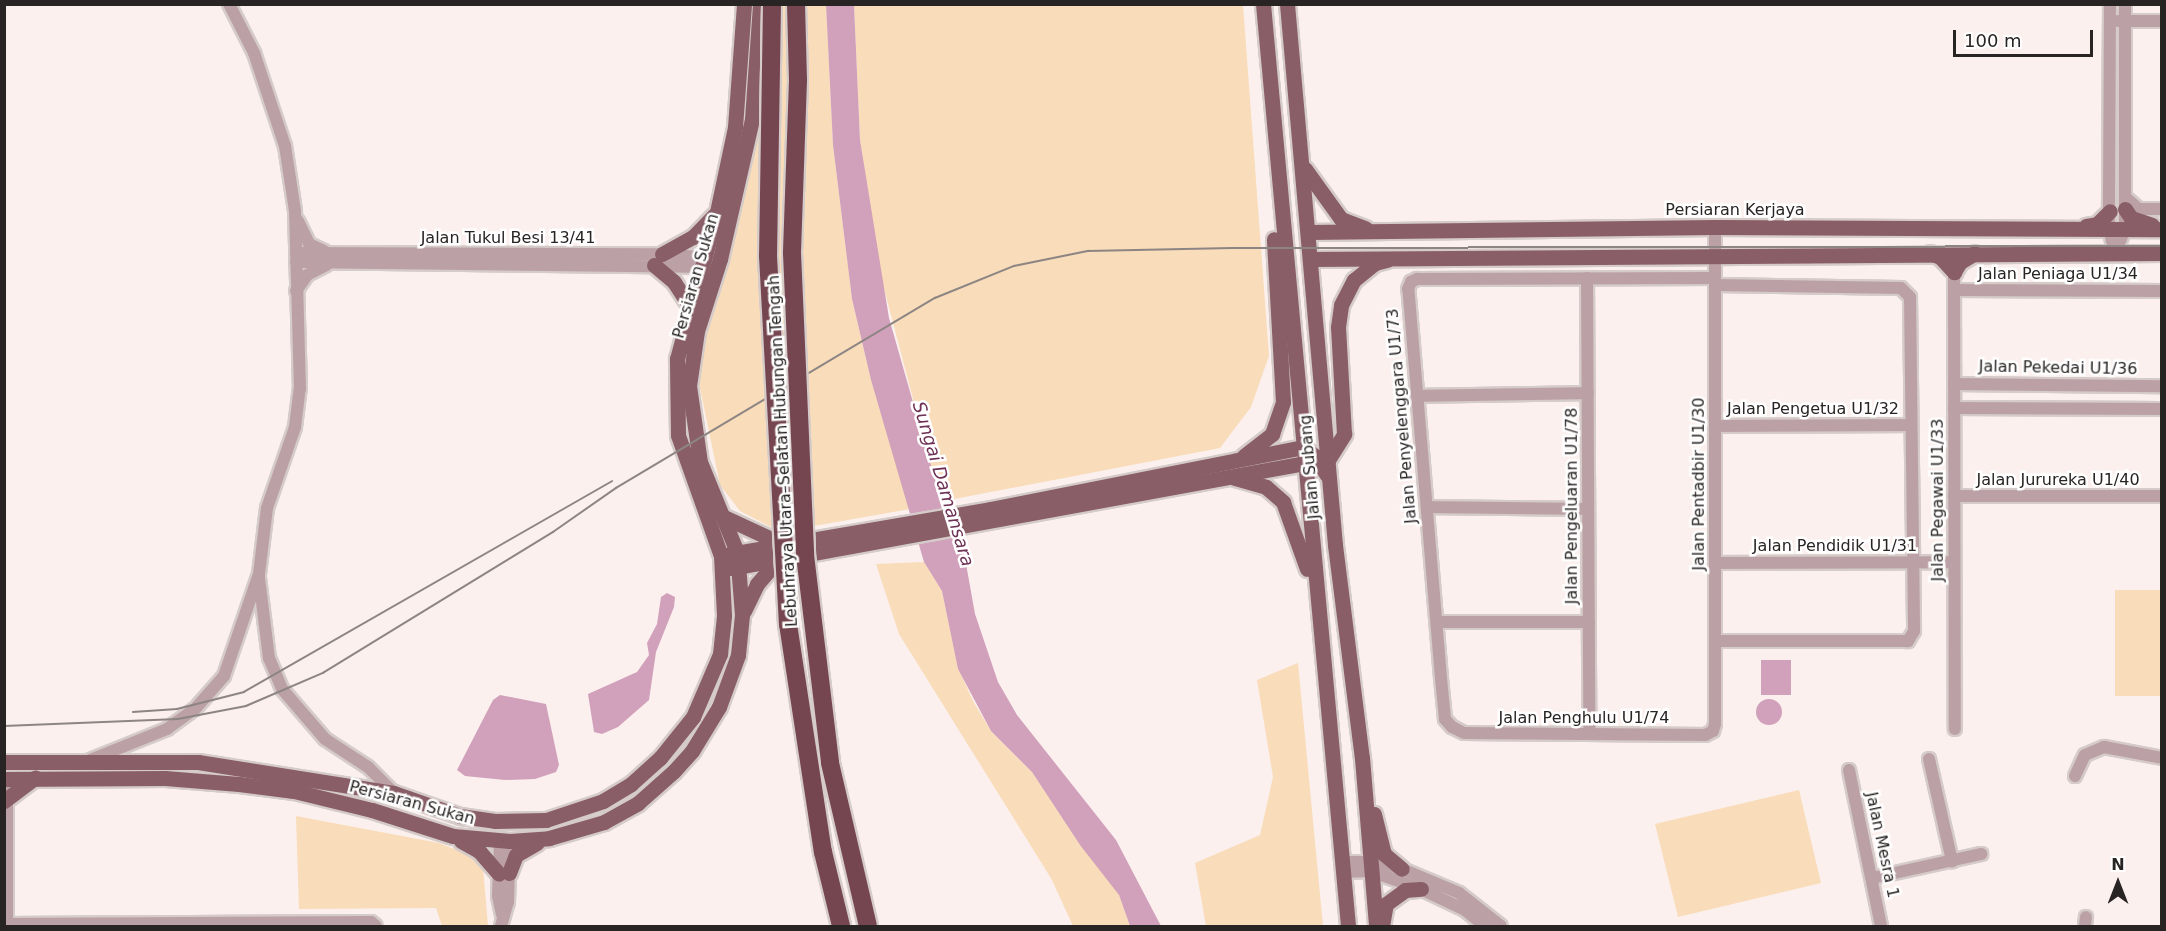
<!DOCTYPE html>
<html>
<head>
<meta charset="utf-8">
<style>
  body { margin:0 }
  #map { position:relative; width:2166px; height:931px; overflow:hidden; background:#fbf0ee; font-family:"DejaVu Sans",sans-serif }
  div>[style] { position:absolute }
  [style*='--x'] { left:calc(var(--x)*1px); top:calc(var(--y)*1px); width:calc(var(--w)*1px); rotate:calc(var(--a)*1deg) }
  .green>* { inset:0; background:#f9dcb9 }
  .water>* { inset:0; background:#d1a0ba }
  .round { border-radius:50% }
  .roads { filter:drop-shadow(2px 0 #d5cbc9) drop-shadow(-2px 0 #d5cbc9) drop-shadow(0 2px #d5cbc9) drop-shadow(0 -2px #d5cbc9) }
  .minor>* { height:12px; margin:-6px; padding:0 6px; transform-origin:6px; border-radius:6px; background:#bba1a5 }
  .major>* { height:15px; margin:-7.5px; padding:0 7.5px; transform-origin:7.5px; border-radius:7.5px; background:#895e66 }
  .tram>* { height:1.5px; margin:-0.75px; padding:0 0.75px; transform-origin:0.75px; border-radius:0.75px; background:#8d8584 }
  .bridges { filter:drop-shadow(2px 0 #d5cbc9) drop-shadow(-2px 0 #d5cbc9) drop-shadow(0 2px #d5cbc9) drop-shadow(0 -2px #d5cbc9) }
  .highway-bridge>* { height:18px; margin:-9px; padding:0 9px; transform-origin:9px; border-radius:9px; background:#764650 }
  span { translate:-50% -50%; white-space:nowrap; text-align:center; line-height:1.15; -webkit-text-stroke:5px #fff; paint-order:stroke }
  .street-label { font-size:16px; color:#282423 }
  .water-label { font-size:18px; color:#6d3155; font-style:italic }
  .frame { position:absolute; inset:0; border:6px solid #282423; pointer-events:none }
  .north { position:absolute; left:2088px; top:853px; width:60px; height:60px; -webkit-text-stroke:4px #fff; paint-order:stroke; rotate:0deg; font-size:16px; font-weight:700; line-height:24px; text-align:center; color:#282423 }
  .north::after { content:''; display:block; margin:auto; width:21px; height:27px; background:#282423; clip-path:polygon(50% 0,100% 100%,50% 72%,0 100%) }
  .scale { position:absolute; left:1953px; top:30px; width:140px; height:27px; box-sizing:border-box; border:3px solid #282423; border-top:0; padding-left:8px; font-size:18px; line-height:21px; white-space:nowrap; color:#282423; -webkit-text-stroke:4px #fff; paint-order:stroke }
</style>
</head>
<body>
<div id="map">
  <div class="green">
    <div style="clip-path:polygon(756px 5px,826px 5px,833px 145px,852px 299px,871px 380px,910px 509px,780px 532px,740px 511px,720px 485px,695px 364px,742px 209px,755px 134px)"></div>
    <div style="clip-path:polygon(854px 5px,1243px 5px,1269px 356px,1251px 407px,1220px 448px,944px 501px,932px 471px,881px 277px,860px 140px)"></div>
    <div style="clip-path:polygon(924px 562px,942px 591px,958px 668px,973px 701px,991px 731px,1032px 772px,1080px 845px,1094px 859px,1119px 895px,1130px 926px,1073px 926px,1052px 880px,899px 634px,876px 564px)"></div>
    <div style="clip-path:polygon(2115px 590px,2161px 590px,2161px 696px,2115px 696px)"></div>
    <div style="clip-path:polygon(1298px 663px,1323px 926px,1206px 926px,1195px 863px,1260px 835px,1273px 777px,1257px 680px)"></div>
    <div style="clip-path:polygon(1799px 790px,1821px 883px,1678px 917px,1655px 824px)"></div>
    <div style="clip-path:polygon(296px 816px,439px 843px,470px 855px,483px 868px,488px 926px,442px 926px,436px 908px,299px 909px)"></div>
  </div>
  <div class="water">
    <div style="clip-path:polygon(826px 5px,854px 5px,860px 140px,889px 318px,938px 490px,963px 547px,975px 614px,998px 682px,1017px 715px,1116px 840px,1161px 926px,1130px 926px,1119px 895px,1080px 845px,1032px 772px,991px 731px,958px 669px,942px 591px,924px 562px,871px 380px,852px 299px,833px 145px)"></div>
    <div style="clip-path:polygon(667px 593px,675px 597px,674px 607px,656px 652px,649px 700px,618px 727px,602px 734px,594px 732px,588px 694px,637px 672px,649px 655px,647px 643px,657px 624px,661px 597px)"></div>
    <div style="clip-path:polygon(1761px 660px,1791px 660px,1791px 695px,1761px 695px)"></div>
    <div style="clip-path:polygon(500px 695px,546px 704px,559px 765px,556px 772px,535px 779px,505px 780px,465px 776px,457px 770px,493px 700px)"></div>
    <div class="round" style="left:1756px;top:699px;width:26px;height:26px"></div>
  </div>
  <div class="roads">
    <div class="minor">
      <div style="--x:2110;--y:4;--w:225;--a:90.3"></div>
      <div style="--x:2109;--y:229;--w:25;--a:76"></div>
      <div style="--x:2118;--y:21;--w:44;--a:0"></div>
      <div style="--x:2125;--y:197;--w:18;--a:41"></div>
      <div style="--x:2139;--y:209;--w:23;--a:0"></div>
      <div style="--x:298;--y:221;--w:25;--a:64"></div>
      <div style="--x:309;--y:244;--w:17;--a:25"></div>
      <div style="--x:1715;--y:227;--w:497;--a:90"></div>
      <div style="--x:1715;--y:724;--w:7;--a:106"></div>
      <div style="--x:1713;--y:731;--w:9;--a:153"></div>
      <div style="--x:1705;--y:735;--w:241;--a:-179.5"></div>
      <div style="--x:1464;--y:733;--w:13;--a:-153"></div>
      <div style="--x:1452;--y:727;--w:11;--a:-131"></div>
      <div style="--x:1445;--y:719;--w:41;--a:-95.6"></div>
      <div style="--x:1441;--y:678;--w:390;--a:-94.8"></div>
      <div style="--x:1408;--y:289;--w:8;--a:-67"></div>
      <div style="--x:1411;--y:282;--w:7;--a:-27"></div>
      <div style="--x:1417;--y:279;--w:298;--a:-0.2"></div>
      <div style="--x:296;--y:253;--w:366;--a:0.2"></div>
      <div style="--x:662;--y:254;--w:49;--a:4.7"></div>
      <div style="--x:2115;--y:253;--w:26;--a:-67"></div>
      <div style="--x:2125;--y:229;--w:225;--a:-90"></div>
      <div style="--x:296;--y:262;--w:415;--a:0.7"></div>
      <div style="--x:1954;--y:272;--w:457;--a:89.9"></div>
      <div style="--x:1587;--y:278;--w:456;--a:89.7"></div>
      <div style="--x:1715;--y:285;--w:186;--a:0.9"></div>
      <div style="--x:1901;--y:288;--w:13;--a:45"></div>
      <div style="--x:1910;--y:297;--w:334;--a:89.3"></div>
      <div style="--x:1914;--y:631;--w:12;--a:121"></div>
      <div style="--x:1908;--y:641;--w:193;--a:180"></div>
      <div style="--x:1954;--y:290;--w:208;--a:0.3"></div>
      <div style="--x:296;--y:291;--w:19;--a:-55"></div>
      <div style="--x:307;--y:275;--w:22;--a:-27"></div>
      <div style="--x:1954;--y:384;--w:208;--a:0.6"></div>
      <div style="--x:1417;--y:396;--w:171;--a:-1"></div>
      <div style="--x:1954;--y:408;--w:208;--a:0.3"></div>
      <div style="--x:1715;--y:426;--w:196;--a:-0.3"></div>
      <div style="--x:1954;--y:496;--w:208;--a:0"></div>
      <div style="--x:1427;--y:507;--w:161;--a:0.7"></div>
      <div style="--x:1715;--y:563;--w:239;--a:-0.2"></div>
      <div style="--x:259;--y:578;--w:81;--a:82.9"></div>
      <div style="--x:269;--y:658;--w:34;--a:67"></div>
      <div style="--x:282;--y:689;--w:66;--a:49.3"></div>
      <div style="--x:325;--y:739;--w:51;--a:33.1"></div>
      <div style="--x:368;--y:767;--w:37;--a:45"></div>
      <div style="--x:1437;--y:622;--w:152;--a:0"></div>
      <div style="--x:1929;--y:759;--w:105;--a:77.3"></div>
      <div style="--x:90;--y:760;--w:83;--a:-21.9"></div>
      <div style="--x:167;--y:729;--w:34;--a:-36"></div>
      <div style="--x:195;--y:709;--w:44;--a:-48.7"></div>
      <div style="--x:224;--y:676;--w:108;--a:-71.1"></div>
      <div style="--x:259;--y:574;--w:66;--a:-83.1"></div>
      <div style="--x:267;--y:508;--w:86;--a:-70.9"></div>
      <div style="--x:295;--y:427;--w:38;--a:-83"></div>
      <div style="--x:300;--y:389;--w:178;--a:-91.6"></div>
      <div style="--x:295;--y:211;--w:66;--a:-98.7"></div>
      <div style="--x:285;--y:146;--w:98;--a:-108.4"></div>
      <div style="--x:254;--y:53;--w:55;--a:-117"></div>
      <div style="--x:1849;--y:770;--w:159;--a:78.4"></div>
      <div style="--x:2075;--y:776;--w:23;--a:-65"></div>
      <div style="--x:2085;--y:755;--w:21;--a:-23"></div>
      <div style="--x:2104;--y:747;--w:59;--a:10.7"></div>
      <div style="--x:500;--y:841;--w:55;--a:92.1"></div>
      <div style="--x:498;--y:896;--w:19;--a:78"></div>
      <div style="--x:1342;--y:862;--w:37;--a:0"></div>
      <div style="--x:1379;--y:862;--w:24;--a:17"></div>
      <div style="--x:1402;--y:869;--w:62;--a:22.8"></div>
      <div style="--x:1459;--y:893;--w:53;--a:38.2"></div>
      <div style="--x:1343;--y:872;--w:27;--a:-2"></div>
      <div style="--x:1370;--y:871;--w:54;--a:19.4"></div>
      <div style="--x:1421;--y:889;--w:49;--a:25.5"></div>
      <div style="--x:1465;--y:910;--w:26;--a:39"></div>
      <div style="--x:1872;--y:878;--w:112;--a:-12.4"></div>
      <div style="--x:7;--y:924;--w:364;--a:-0.3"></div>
      <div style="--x:371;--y:922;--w:6;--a:39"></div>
      <div style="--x:7;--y:926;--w:147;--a:-90"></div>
      <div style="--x:501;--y:926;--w:25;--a:-74"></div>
      <div style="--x:508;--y:902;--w:61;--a:-88.1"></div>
      <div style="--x:2085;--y:926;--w:9;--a:-84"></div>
    </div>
    <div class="major">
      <div style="--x:1263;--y:4;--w:926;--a:84.73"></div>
      <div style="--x:1287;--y:4;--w:543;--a:84.93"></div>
      <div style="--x:1335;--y:545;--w:215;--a:82.8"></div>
      <div style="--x:1362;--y:758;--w:169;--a:85.2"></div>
      <div style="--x:1305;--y:169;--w:62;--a:54.2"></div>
      <div style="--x:1341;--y:219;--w:26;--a:21"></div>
      <div style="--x:2125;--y:209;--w:11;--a:56"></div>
      <div style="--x:2131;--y:218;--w:22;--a:18"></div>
      <div style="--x:2086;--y:226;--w:11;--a:-10"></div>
      <div style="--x:2097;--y:224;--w:18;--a:-45"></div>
      <div style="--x:1309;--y:232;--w:406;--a:-0.7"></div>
      <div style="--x:1715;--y:227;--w:447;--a:0.3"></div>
      <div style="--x:1930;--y:253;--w:11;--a:22"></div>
      <div style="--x:1940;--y:257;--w:21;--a:47"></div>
      <div style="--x:1954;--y:272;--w:12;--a:-59"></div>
      <div style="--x:1960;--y:262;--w:17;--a:-31"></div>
      <div style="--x:662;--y:254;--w:35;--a:-29"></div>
      <div style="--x:693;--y:237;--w:30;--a:-46"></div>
      <div style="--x:1310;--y:259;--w:852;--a:-0.4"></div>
      <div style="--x:654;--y:265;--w:26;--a:40"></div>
      <div style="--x:674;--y:282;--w:27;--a:57"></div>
      <div style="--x:1244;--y:456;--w:36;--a:-38"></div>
      <div style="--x:1272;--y:434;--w:34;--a:-71"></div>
      <div style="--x:1283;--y:402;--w:163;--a:-93.2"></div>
      <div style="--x:1328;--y:460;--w:31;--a:-58"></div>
      <div style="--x:1344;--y:434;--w:107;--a:-93.2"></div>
      <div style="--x:1338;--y:327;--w:22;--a:-82"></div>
      <div style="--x:1341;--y:305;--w:28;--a:-63"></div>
      <div style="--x:1354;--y:280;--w:27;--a:-39"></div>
      <div style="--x:1375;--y:263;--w:12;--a:-14"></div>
      <div style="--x:1235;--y:478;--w:32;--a:16"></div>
      <div style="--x:1266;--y:487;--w:23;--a:41"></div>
      <div style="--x:1283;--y:502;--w:71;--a:70.3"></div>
      <div style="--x:724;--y:517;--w:62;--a:24.9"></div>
      <div style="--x:730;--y:554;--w:264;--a:-9.8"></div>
      <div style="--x:990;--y:509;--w:319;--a:-11.2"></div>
      <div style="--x:1303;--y:447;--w:15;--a:37"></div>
      <div style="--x:1315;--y:456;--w:22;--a:58"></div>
      <div style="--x:731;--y:568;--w:584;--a:-10.37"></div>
      <div style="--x:1305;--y:463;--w:7;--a:-34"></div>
      <div style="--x:744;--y:611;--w:30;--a:-64"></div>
      <div style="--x:757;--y:584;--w:33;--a:-49"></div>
      <div style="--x:4;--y:762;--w:194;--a:0"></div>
      <div style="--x:198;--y:762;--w:198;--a:9"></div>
      <div style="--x:394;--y:793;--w:70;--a:19.2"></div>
      <div style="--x:460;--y:816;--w:35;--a:8"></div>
      <div style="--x:495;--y:821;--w:51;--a:-1.1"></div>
      <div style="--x:546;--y:820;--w:60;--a:-18.4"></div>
      <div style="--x:603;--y:801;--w:33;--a:-31"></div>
      <div style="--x:631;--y:784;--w:39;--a:-42"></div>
      <div style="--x:660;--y:758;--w:53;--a:-51.2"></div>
      <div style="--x:693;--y:717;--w:69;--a:-66.8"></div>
      <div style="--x:720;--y:654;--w:39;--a:-84"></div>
      <div style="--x:724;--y:615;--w:59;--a:-92.9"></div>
      <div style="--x:721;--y:556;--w:128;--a:-109.6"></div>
      <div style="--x:678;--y:435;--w:76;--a:-90.8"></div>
      <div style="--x:677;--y:359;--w:152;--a:-74.8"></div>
      <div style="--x:717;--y:212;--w:87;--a:-78"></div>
      <div style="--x:735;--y:127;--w:123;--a:-85.8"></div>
      <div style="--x:4;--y:779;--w:161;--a:-0.4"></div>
      <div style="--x:165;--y:778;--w:74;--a:4.6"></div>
      <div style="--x:239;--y:784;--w:55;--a:7.3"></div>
      <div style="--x:294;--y:791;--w:80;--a:13.7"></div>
      <div style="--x:372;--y:810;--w:85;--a:17.8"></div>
      <div style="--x:453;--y:836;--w:57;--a:5"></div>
      <div style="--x:510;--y:841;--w:39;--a:-4"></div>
      <div style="--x:549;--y:838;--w:57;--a:-16.2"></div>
      <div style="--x:604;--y:822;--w:39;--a:-29"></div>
      <div style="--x:638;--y:803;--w:48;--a:-41.6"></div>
      <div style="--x:674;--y:771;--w:27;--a:-48"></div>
      <div style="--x:692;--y:751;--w:52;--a:-58.5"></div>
      <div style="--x:719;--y:707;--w:55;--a:-69.9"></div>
      <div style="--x:738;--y:655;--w:40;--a:-84.3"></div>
      <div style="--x:742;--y:615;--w:63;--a:-94.5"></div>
      <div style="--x:737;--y:552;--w:97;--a:-112.3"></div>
      <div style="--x:700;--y:462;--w:77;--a:-98.2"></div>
      <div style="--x:689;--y:386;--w:56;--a:-81.7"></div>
      <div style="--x:697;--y:331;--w:76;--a:-72.3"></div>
      <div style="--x:720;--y:259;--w:144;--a:-77.1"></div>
      <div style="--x:752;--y:119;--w:115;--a:-86"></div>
      <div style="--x:4;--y:801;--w:39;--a:-37"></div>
      <div style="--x:1374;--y:814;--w:41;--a:76"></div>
      <div style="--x:1384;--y:854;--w:23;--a:40"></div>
      <div style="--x:461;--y:841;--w:21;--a:29"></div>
      <div style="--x:479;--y:851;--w:30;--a:49"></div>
      <div style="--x:509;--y:873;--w:19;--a:-69"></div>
      <div style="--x:516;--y:855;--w:24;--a:-30"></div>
      <div style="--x:1382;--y:926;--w:22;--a:-80"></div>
      <div style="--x:1386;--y:904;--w:24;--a:-36"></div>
      <div style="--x:1405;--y:890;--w:16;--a:-4"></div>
    </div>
  </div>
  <div class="tram">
    <div style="--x:133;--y:712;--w:44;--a:-3.9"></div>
    <div style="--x:177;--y:709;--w:69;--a:-14.2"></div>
    <div style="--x:244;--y:692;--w:424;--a:-29.8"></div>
    <div style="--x:4;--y:726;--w:174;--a:-2.3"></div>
    <div style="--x:178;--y:719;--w:69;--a:-10.8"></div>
    <div style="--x:246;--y:706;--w:84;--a:-23.2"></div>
    <div style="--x:323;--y:673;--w:270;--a:-31.5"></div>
    <div style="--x:553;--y:532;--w:77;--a:-34.9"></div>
    <div style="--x:616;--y:488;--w:371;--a:-30.8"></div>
    <div style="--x:935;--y:298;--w:85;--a:-22.1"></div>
    <div style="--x:1014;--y:266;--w:76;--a:-11.5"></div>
    <div style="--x:1088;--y:251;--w:144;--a:-1.2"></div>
    <div style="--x:1232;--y:248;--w:930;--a:-0.12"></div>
  </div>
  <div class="bridges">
    <div class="highway-bridge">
      <div style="--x:772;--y:4;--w:252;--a:90.9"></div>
      <div style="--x:768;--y:256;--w:369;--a:86.9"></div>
      <div style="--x:788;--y:624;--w:231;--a:81.3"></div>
      <div style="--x:823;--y:852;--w:76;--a:76.3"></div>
      <div style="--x:796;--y:4;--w:76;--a:88.5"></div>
      <div style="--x:798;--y:80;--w:173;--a:92"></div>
      <div style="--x:792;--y:253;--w:302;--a:87.5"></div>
      <div style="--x:805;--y:555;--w:209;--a:83.1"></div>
      <div style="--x:830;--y:763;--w:167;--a:76.9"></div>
    </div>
  </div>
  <div class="street-label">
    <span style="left:1735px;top:210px">Persiaran Kerjaya</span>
    <span style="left:508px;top:238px">Jalan Tukul Besi 13/41</span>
    <span style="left:2058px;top:274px">Jalan Peniaga U1/34</span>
    <span style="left:696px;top:276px;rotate:-74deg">Persiaran Sukan</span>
    <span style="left:2058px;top:368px;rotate:1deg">Jalan Pekedai U1/36</span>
    <span style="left:1813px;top:409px">Jalan Pengetua U1/32</span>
    <span style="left:1402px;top:416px;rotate:-95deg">Jalan Penyelenggara U1/73</span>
    <span style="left:783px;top:451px;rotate:-93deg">Lebuhraya Utara–Selatan Hubungan Tengah</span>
    <span style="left:1310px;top:467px;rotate:-95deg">Jalan Subang</span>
    <span style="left:2058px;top:480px">Jalan Jurureka U1/40</span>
    <span style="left:1699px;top:484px;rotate:-90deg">Jalan Pentadbir U1/30</span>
    <span style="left:1938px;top:500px;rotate:-90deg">Jalan Pegawai U1/33</span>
    <span style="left:1572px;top:506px;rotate:-90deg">Jalan Pengeluaran U1/78</span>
    <span style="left:1835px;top:546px">Jalan Pendidik U1/31</span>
    <span style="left:1584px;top:718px">Jalan Penghulu U1/74</span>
    <span style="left:412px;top:803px;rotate:15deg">Persiaran Sukan</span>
    <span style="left:1882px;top:845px;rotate:78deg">Jalan Mesra 1</span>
  </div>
  <div class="water-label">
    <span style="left:943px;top:484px;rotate:73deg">Sungai Damansara</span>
  </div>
  <div class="frame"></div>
  <div class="north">N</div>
  <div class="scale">100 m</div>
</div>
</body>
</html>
